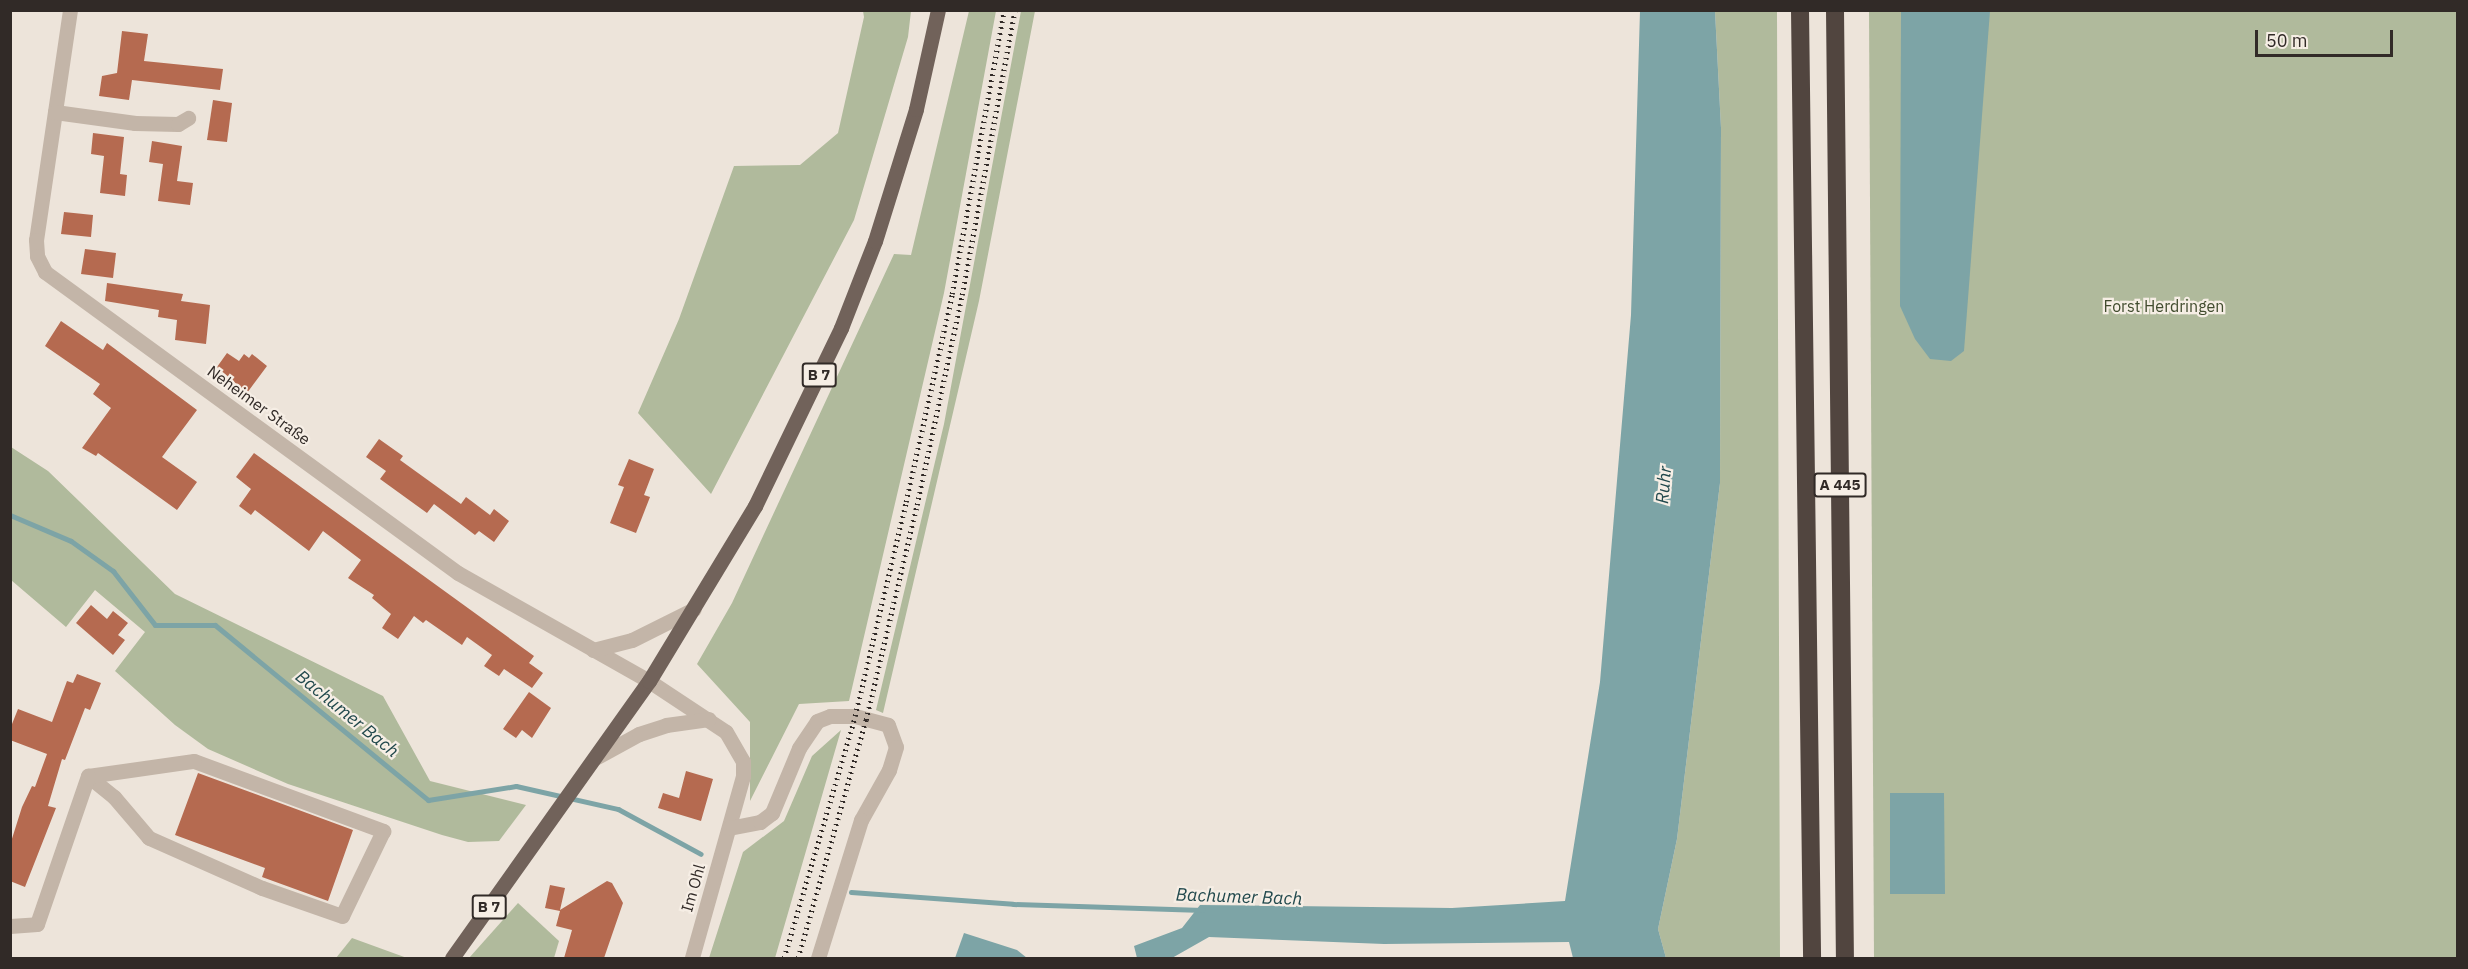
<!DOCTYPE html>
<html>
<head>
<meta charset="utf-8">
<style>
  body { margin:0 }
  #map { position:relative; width:2468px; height:969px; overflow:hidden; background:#ede4da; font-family:"IBM Plex Sans",sans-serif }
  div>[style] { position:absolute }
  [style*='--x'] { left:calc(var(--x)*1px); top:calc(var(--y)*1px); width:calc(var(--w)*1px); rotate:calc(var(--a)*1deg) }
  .green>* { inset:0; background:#b0ba9c }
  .water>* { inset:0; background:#7da4a6 }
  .stream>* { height:5px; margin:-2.5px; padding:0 2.5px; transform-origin:2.5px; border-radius:2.5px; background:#7da4a6 }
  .building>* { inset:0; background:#b56a50 }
  .minor>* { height:15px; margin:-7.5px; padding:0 7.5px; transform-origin:7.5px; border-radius:7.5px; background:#c3b5a8 }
  .major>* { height:15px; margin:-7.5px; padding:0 7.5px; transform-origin:7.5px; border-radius:7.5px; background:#71625a }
  .highway>* { height:18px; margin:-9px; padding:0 9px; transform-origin:9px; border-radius:9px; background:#51453f }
  .rail>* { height:4.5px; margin-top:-2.25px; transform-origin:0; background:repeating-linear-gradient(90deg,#312a27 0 1.5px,transparent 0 6px) }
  span { translate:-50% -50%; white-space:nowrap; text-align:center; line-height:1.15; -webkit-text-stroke:4.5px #f6eee5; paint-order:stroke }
  .shield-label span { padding:2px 4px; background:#f6eee5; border:2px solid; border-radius:4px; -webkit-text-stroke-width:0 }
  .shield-label { font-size:15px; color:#312a27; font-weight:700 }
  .park-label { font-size:16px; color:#414c2e }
  .street-label { font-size:16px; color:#312a27 }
  .water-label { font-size:18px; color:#22494d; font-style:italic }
  .frame { position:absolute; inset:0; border:12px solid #312a27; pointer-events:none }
  .scale { position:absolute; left:2255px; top:30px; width:138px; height:27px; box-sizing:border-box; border:3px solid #312a27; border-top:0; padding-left:8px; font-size:18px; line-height:21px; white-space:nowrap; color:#312a27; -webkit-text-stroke:4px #f6eee5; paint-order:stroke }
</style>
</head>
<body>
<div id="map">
  <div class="green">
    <div style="clip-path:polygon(863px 11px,911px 11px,908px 37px,854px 220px,711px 494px,638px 413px,679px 319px,734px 166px,800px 165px,838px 133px,864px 17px)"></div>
    <div style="clip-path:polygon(969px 11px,996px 11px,944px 293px,849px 701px,799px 704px,750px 801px,750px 722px,697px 664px,732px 603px,894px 254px,911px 255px)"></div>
    <div style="clip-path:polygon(1021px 11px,1035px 11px,979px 301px,883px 713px,876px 710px,944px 424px)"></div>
    <div style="clip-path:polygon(1715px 11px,1777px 11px,1780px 958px,1666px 958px,1658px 929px,1677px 839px,1720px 483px,1721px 128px)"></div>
    <div style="clip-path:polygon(1869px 11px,2457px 11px,2457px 958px,1874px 958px)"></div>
    <div style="clip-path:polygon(11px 447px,48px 471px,175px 594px,383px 696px,430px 781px,526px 805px,499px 841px,468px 842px,442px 835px,288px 784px,208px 749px,175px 725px,115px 671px,145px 632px,95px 590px,66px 627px,11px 580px)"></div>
    <div style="clip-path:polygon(841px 730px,775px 958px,709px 958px,743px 852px,784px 821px,812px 756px)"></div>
    <div style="clip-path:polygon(518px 903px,559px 941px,554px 958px,469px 958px)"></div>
    <div style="clip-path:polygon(352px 938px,407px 958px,336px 958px)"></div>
  </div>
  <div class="water">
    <div style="clip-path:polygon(1640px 11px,1715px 11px,1721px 128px,1720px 483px,1677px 839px,1658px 929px,1666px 958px,1573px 958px,1569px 942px,1384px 944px,1209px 937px,1172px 958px,1137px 958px,1134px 946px,1182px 928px,1200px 905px,1452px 908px,1565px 901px,1600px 682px,1631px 315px)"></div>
    <div style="clip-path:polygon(1901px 11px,1990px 11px,1964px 351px,1951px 361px,1930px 359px,1915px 339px,1900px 306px)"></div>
    <div style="clip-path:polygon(1890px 793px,1944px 793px,1945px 894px,1890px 894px)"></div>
    <div style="clip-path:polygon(964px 933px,1017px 950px,1027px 958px,955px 958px)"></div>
  </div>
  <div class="stream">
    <div style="--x:10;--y:515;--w:66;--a:23.1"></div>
    <div style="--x:71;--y:541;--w:52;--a:35.5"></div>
    <div style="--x:113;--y:571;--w:68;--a:52.1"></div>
    <div style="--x:155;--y:625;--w:60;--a:0"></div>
    <div style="--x:215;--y:625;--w:276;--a:39.4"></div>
    <div style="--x:428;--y:800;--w:89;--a:-9"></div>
    <div style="--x:516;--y:786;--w:105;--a:12.7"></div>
    <div style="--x:618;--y:809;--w:94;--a:28.5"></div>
    <div style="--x:851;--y:892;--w:162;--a:4.2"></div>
    <div style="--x:1013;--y:904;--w:190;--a:1.8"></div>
  </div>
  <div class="building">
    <div style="clip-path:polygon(122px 31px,148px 34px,144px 61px,223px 69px,220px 90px,132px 80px,129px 100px,99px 96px,102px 76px,117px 73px)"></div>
    <div style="clip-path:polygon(213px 100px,232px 103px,227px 142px,207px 140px)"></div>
    <div style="clip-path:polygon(93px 133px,124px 137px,120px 174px,127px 175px,125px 196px,100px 193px,104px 156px,91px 154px)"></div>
    <div style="clip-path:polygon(152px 141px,182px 146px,177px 181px,193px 183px,190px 205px,158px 201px,163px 164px,149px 162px)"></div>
    <div style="clip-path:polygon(64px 212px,93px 215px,91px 237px,61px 234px)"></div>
    <div style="clip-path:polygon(85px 249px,116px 253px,113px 278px,81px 274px)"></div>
    <div style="clip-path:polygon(107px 283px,183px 294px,181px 301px,210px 305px,206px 344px,175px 340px,177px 320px,158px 317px,159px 310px,105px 301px)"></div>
    <div style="clip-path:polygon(61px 321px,103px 350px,107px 343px,197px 410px,162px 457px,197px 482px,177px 510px,98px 453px,96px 456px,82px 448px,111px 408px,93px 394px,100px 384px,45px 346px)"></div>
    <div style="clip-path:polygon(227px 353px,239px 361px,244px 354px,249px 358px,252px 354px,267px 366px,247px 393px,217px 367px)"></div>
    <div style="clip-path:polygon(379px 439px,403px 456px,400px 460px,461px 504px,466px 497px,490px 515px,494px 509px,509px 521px,494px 542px,479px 531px,475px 535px,434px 504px,427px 513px,380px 479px,386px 471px,366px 457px)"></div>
    <div style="clip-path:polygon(254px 453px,534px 656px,529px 663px,543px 673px,532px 688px,504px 669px,499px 676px,484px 666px,492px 655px,467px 637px,462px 645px,426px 620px,423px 623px,414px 616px,398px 639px,382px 628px,391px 614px,372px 598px,374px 595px,348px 578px,361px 560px,323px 531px,309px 551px,255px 510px,251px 515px,239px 506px,251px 489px,236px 477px)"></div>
    <div style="clip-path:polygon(629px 459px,654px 469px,644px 495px,650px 497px,636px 533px,610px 523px,624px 487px,618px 485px)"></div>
    <div style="clip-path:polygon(91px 605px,107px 619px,113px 611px,128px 623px,118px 635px,125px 640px,113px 655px,76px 623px)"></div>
    <div style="clip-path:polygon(77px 674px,101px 683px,90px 710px,85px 708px,65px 760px,62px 759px,48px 806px,56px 808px,25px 887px,10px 881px,10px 845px,22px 807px,32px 786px,35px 787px,47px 754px,10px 740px,10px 729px,18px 709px,52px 722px,67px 681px,73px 683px)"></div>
    <div style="clip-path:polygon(529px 692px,551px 708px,532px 738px,522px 730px,516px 738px,503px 729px)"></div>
    <div style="clip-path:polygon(686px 771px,713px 779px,701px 821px,658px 808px,663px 793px,679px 798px)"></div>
    <div style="clip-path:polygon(198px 773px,353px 830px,328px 901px,262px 877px,265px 868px,175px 835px)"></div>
    <div style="clip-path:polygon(607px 881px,612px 883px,623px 903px,604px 958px,564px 958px,572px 930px,556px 926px,560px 911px,545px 908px,550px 885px,565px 888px,560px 910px)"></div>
  </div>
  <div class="minor">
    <div style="--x:70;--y:10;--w:232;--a:98.4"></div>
    <div style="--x:36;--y:240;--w:16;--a:86"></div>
    <div style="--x:37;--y:256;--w:18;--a:63"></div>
    <div style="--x:45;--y:272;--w:511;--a:36.09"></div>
    <div style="--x:458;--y:573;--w:219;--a:29.5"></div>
    <div style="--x:649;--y:681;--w:92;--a:33.5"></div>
    <div style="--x:726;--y:732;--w:34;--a:60"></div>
    <div style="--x:743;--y:762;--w:14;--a:90"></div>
    <div style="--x:743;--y:776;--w:189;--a:105.7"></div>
    <div style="--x:55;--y:112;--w:81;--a:7.8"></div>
    <div style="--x:135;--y:123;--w:43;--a:1.3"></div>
    <div style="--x:178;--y:124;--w:12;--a:-31"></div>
    <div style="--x:593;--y:650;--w:40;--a:-14.4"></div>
    <div style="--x:632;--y:640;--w:69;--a:-26.6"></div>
    <div style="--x:597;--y:757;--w:48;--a:-28.7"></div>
    <div style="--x:639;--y:734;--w:28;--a:-18"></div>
    <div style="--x:666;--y:725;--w:43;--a:-7.9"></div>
    <div style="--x:194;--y:761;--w:202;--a:20.3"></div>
    <div style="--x:383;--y:831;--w:94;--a:115.8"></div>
    <div style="--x:342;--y:916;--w:85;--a:-160.7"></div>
    <div style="--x:262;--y:888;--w:124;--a:-156.1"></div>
    <div style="--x:149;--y:838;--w:54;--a:-130.5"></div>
    <div style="--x:114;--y:797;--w:33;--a:-141"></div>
    <div style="--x:88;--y:776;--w:107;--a:-8.1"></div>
    <div style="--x:729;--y:828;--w:32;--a:-11"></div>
    <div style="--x:760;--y:822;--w:15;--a:-37"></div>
    <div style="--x:772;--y:813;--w:70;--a:-67.4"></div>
    <div style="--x:799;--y:748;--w:32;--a:-56"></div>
    <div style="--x:817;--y:721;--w:14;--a:-21"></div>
    <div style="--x:830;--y:716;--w:25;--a:0"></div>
    <div style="--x:855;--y:716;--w:34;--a:15"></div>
    <div style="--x:888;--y:725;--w:23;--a:70"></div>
    <div style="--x:896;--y:747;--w:24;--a:107"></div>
    <div style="--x:889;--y:770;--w:57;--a:119.2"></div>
    <div style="--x:861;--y:820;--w:145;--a:107.3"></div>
    <div style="--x:10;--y:926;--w:27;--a:-4"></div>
    <div style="--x:37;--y:924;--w:157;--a:-71"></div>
  </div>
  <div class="major">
    <div style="--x:452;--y:958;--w:340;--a:-54.6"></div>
    <div style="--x:649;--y:681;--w:205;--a:-58.8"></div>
    <div style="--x:755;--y:506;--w:198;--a:-64.2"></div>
    <div style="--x:841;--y:328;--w:93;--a:-68.7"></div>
    <div style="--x:875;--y:241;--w:138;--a:-72.7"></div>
    <div style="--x:916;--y:109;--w:101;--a:-77.5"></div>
  </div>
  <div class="highway">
    <div style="--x:1800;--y:10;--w:948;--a:89.27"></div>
    <div style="--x:1835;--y:10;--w:948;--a:89.4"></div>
  </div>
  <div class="rail">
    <div style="--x:784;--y:958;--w:252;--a:-73.6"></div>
    <div style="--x:855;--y:716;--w:220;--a:-76.6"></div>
    <div style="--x:906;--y:502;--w:213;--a:-77.5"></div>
    <div style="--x:952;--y:294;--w:289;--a:-79.6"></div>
    <div style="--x:798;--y:958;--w:248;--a:-74.1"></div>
    <div style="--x:866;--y:720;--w:221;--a:-76.7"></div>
    <div style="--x:917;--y:505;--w:215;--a:-77.9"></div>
    <div style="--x:962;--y:295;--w:290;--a:-79.5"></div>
  </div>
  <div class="shield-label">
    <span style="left:819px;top:375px">B 7</span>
    <span style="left:1840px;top:485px">A 445</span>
    <span style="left:489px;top:907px">B 7</span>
  </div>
  <div class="park-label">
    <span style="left:2164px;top:306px">Forst Herdringen</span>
  </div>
  <div class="street-label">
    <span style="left:259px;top:405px;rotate:36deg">Neheimer Straße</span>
    <span style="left:693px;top:888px;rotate:-74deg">Im Ohl</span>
  </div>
  <div class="water-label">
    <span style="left:1664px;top:485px;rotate:-85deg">Ruhr</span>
    <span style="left:347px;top:714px;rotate:39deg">Bachumer Bach</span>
    <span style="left:1239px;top:897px;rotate:2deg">Bachumer Bach</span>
  </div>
  <div class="frame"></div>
  <div class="scale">50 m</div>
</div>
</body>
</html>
